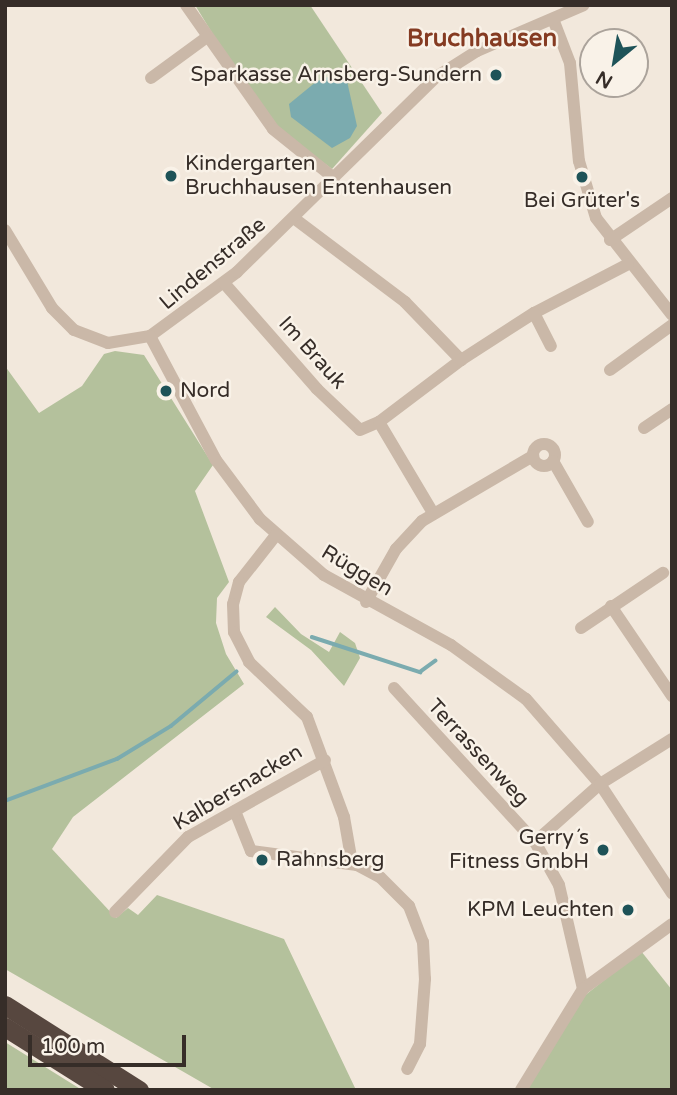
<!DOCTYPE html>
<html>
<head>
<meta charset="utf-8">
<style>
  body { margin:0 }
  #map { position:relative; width:677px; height:1095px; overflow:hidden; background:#f2e8dc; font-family:"Varela Round",sans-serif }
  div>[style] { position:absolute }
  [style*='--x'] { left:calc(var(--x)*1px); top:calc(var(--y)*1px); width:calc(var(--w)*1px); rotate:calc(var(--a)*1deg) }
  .green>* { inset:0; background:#b4c19c }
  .water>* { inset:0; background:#7babaf }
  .stream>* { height:3.5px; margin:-1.75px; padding:0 1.75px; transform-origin:1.75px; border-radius:1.75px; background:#7babaf }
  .minor>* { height:12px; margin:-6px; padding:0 6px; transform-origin:6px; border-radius:6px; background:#cab8a8 }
  .minor>.ring { margin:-6px; padding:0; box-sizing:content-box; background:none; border:12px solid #cab8a8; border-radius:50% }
  .highway>* { height:19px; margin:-9.5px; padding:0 9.5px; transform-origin:9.5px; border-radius:9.5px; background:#57473f }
  .dots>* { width:19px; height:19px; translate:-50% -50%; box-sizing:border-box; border:4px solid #f9f2e8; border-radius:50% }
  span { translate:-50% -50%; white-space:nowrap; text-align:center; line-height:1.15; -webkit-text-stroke:5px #f9f2e8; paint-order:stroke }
  .poi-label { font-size:21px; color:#362d28 }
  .right { translate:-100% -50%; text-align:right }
  .left { translate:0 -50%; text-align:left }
  .street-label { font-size:21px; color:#362d28 }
  .quarter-label { font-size:24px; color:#853b22; font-weight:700 }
  .frame { position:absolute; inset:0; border:7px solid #362d28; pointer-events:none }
  .north { position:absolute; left:579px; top:28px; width:70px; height:70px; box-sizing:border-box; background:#f9f2e8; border:2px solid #aba39b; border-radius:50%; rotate:210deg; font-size:19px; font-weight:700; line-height:28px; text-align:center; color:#362d28 }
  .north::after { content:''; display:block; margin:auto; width:24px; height:32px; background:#1e5358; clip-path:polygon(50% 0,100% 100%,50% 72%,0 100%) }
  .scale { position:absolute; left:28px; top:1035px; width:158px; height:32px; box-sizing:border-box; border:4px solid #362d28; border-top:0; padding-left:9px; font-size:21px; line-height:24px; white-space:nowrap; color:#362d28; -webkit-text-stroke:5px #f9f2e8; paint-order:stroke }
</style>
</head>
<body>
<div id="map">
  <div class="green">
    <div style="clip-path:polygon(195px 5px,310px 5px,382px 113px,332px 169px,264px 118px)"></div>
    <div style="clip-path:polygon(115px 351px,144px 355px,213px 465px,195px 491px,229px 582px,217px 598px,216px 623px,226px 654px,244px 684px,73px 817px,52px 849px,116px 918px,128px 908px,138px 915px,157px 895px,284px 939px,356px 1090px,215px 1090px,5px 969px,5px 366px,39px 413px,82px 386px,104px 354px)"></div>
    <div style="clip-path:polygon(275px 607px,301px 634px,329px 652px,340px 632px,355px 643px,360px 658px,344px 686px,311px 650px,266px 617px)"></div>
    <div style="clip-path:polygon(641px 951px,672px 990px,672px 1090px,525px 1090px,574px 1004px)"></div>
    <div style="clip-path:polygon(5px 1042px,82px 1090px,5px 1090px)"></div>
  </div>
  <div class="water">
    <div style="clip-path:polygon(336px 74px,347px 81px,357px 126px,350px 138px,332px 148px,291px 117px,289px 104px,317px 81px)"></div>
  </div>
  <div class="stream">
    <div style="--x:312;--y:637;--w:114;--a:18"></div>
    <div style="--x:420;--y:672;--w:19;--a:-36"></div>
    <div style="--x:5;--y:801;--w:120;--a:-20.6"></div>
    <div style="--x:117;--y:759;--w:63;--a:-31.4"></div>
    <div style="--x:171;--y:726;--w:85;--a:-39.7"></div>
  </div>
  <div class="minor">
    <div style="--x:186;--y:5;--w:151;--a:54.9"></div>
    <div style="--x:273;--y:129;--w:78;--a:38.8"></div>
    <div style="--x:553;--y:19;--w:47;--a:68.9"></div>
    <div style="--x:570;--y:63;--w:98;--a:84.8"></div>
    <div style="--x:579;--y:161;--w:59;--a:73.4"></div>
    <div style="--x:596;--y:218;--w:123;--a:51.9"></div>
    <div style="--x:151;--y:78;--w:69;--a:-36.2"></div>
    <div style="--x:295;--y:219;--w:138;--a:37"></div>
    <div style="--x:405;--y:302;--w:81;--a:46"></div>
    <div style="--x:5;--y:230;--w:91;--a:58.9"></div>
    <div style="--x:52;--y:308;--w:31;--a:45"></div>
    <div style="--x:74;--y:330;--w:36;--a:21"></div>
    <div style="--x:108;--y:343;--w:43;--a:-9.5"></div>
    <div style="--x:150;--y:336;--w:108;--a:-36.3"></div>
    <div style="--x:237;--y:272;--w:279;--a:-44.4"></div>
    <div style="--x:436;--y:77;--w:49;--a:-32.4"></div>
    <div style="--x:477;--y:51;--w:116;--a:-23.3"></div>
    <div style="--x:610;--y:240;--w:75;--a:-34.1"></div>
    <div style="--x:224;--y:283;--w:141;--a:48.7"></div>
    <div style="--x:317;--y:389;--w:59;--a:43.6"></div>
    <div style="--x:360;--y:430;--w:21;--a:-23"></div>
    <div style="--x:379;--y:422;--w:103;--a:-37.1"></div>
    <div style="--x:461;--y:360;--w:87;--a:-32.8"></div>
    <div style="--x:534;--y:313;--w:106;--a:-27.5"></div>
    <div style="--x:534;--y:313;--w:37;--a:63"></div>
    <div style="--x:150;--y:336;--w:140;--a:62"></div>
    <div style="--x:216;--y:460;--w:74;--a:53.3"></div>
    <div style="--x:260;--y:519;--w:85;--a:41.2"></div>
    <div style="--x:324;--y:575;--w:145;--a:28.9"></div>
    <div style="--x:451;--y:645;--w:92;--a:35.8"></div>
    <div style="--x:526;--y:699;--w:113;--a:49"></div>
    <div style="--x:600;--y:784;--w:131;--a:56.6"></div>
    <div style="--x:610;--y:370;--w:77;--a:-36"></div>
    <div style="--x:379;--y:422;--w:106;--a:59.3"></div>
    <div style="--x:644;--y:428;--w:34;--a:-34"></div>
    <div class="ring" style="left:533px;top:444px;width:10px;height:10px"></div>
    <div style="--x:553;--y:461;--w:70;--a:60.2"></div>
    <div style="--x:276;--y:535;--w:60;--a:128.2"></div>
    <div style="--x:239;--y:582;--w:23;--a:105"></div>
    <div style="--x:233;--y:604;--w:28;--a:88"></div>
    <div style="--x:234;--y:632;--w:34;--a:63"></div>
    <div style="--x:249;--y:662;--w:80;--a:43.5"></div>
    <div style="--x:307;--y:717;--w:107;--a:69.7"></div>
    <div style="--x:344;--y:817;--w:47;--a:80.1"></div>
    <div style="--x:366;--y:602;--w:61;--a:-60.5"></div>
    <div style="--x:396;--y:549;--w:38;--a:-47"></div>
    <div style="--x:422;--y:521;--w:129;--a:-30.4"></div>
    <div style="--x:611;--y:606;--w:109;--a:55.9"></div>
    <div style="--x:581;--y:628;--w:99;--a:-33.9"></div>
    <div style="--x:394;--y:688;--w:209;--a:47.5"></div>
    <div style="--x:535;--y:842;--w:49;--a:60.8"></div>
    <div style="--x:559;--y:885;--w:107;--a:77"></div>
    <div style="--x:583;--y:989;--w:110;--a:-36.1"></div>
    <div style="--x:235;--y:811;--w:43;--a:68.2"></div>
    <div style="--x:251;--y:851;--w:107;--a:7.5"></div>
    <div style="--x:357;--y:865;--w:26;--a:28"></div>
    <div style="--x:380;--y:877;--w:41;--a:45"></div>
    <div style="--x:409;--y:906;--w:39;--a:69"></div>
    <div style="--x:423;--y:942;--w:37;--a:87"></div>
    <div style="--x:425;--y:979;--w:65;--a:94.4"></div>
    <div style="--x:420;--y:1044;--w:28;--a:117"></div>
    <div style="--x:535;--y:842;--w:87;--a:-41.7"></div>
    <div style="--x:600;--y:784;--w:85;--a:-32"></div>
    <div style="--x:115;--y:912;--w:105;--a:-45.8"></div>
    <div style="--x:188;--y:837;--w:157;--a:-29.3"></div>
    <div style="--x:521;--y:1090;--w:119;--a:-58.5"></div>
  </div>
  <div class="highway">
    <div style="--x:5;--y:1005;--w:159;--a:32.4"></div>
    <div style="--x:5;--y:1027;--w:118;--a:32.2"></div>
  </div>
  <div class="dots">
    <div style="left:496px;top:75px;background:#1e5358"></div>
    <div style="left:171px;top:176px;background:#1e5358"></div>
    <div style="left:582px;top:177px;background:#1e5358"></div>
    <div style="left:166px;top:391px;background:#1e5358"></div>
    <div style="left:603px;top:850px;background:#1e5358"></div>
    <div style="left:262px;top:860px;background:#1e5358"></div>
    <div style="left:628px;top:910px;background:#1e5358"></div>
  </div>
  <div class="poi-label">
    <span class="right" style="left:482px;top:75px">Sparkasse Arnsberg-Sundern</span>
    <span class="left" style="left:185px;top:176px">Kindergarten<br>Bruchhausen Entenhausen</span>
    <span style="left:582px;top:201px">Bei Grüter's</span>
    <span class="left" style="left:180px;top:391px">Nord</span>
    <span class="right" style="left:589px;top:850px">Gerry´s<br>Fitness GmbH</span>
    <span class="left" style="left:276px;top:860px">Rahnsberg</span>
    <span class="right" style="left:614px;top:910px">KPM Leuchten</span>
  </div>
  <div class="street-label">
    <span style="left:213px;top:264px;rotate:-40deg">Lindenstraße</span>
    <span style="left:312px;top:353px;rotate:48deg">Im Brauk</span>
    <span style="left:357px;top:571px;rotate:31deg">Rüggen</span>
    <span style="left:478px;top:753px;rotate:47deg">Terrassenweg</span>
    <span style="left:238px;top:788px;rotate:-31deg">Kalbersnacken</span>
  </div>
  <div class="quarter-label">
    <span style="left:482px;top:39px">Bruchhausen</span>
  </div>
  <div class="frame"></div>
  <div class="north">N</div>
  <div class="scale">100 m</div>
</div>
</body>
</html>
